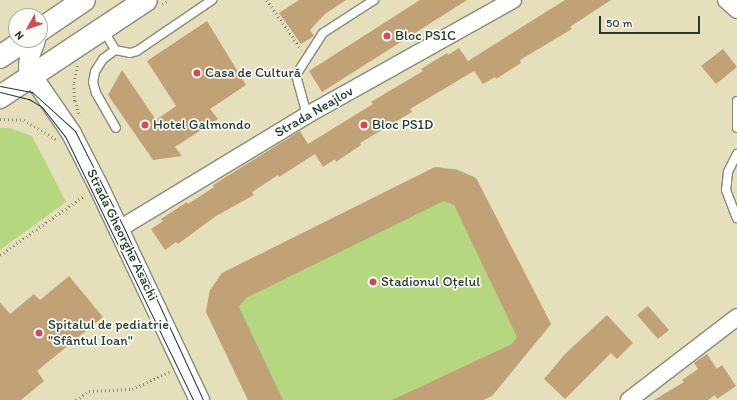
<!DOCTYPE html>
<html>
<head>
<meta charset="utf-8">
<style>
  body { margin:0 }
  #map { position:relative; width:737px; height:400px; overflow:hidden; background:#e6dfbb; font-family:Itim,sans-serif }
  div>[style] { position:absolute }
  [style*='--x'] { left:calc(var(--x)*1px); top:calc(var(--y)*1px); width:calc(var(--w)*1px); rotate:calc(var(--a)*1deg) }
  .green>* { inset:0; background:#b5d77f }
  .building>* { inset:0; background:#c1a176 }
  .path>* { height:2.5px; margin-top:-1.25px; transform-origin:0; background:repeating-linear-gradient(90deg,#828e78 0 1px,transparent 0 4px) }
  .roads { filter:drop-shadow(1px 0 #828e78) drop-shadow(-1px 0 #828e78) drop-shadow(0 1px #828e78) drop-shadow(0 -1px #828e78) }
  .service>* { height:8px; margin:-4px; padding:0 4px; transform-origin:4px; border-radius:4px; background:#fff }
  .minor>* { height:16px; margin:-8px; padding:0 8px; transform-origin:8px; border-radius:8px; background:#fff }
  .tertiary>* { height:19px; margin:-9.5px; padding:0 9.5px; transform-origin:9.5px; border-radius:9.5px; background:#fff }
  .primary>* { height:22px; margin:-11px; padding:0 11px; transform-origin:11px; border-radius:11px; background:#fff }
  .tram>* { height:1px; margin:-0.5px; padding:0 0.5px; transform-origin:0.5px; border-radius:0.5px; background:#1f3d34 }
  .dots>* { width:11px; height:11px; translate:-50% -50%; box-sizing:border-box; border:2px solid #fdfcf7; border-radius:50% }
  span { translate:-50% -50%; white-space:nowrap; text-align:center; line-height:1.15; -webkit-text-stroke:3.5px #fdfcf7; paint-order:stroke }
  .poi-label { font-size:14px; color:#1f3d34 }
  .left { translate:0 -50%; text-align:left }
  .street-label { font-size:14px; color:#1f3d34 }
  .north { position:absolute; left:8px; top:8px; width:40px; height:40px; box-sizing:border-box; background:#fdfcf7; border:1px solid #a4b0a9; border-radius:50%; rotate:230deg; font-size:11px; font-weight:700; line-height:16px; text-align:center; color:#1f3d34 }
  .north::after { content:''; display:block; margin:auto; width:14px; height:18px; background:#d1495b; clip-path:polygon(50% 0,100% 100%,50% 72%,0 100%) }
  .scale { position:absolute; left:599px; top:16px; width:101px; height:18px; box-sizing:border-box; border:2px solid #1f3d34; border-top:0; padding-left:5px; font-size:12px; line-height:14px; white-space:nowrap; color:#1f3d34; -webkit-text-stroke:3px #fdfcf7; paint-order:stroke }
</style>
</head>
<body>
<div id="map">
  <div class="green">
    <div style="clip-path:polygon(0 128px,10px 128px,32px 136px,66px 202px,0 250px)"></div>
    <div style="clip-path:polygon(435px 167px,457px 169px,476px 178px,551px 324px,492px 396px,483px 400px,248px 400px,206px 312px,210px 290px)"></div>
  </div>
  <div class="building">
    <div style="clip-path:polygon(299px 0,346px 0,325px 14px,310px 30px,314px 36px,301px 44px,279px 13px)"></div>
    <div style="clip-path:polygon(420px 0,467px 0,322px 92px,309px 71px)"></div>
    <div style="clip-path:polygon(565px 0,611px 0,570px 27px,572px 29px,520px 60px,521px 63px,496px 79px,495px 77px,483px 84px,474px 71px,410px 109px,412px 112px,360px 143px,361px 145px,336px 162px,335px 159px,323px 167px,315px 154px,279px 177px,278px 175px,252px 192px,254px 195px,216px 216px,178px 244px,176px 242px,165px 250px,151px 229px,163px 221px,161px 219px,187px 202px,188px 204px,214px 187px,213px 185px,300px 131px,308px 144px,373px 104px,371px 102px,423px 71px,421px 69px,447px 53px,448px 55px,459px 48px,468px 61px)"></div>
    <div style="clip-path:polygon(207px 21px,246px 85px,210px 109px,218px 119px,175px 147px,182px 156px,153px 160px,108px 95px,122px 70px,156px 120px,176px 106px,147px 61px)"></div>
    <div style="clip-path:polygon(723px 49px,737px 67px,716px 84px,701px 66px)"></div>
    <div style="clip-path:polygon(435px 167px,457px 170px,476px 178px,551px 324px,492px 396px,483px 400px,392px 400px,512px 344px,517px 337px,454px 205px,444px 201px,246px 298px,239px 307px,283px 400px,248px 400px,206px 312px,210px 290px,222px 273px)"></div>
    <div style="clip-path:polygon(69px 276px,103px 317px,37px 371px,44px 381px,21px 400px,0 400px,0 302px,10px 314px,34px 294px,40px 300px)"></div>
    <div style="clip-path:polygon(648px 306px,669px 330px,658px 339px,637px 315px)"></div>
    <div style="clip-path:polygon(607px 315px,633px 343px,617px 359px,611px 353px,565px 399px,544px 379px,565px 354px)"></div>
    <div style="clip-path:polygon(707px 354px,717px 369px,722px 365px,736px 386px,717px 399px,715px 395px,708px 400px,654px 400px,684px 382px,682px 380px,698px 369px,694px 363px)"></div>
  </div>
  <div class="path">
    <div style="--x:267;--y:0;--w:60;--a:55.2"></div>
    <div style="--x:162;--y:4;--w:8;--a:-30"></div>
    <div style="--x:78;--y:66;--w:18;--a:103"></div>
    <div style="--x:74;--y:84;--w:17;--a:87"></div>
    <div style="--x:75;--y:101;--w:16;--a:72"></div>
    <div style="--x:0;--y:119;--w:24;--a:2"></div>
    <div style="--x:24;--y:120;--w:39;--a:31"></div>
    <div style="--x:0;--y:255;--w:104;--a:-35.2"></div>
    <div style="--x:76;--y:400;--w:16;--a:-35"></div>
    <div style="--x:89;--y:391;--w:43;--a:-2.7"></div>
    <div style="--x:132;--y:389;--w:41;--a:-24.7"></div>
  </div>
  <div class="roads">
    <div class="service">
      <div style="--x:103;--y:29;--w:24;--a:60"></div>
      <div style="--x:115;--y:50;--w:15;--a:143"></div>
      <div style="--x:103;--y:59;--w:15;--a:122"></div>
      <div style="--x:95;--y:72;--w:10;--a:101"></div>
      <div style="--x:93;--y:82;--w:11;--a:75"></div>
      <div style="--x:96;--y:93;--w:40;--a:60.3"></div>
      <div style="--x:115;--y:50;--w:15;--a:11"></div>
      <div style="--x:130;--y:53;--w:7;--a:-16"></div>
      <div style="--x:137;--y:51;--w:91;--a:-34.2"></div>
      <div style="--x:737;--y:101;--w:27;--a:90"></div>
      <div style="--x:307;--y:115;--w:41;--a:-105.4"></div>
      <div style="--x:296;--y:75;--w:50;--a:-57.3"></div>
      <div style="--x:323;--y:33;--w:61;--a:-32.9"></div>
      <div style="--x:737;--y:154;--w:20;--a:117"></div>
      <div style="--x:728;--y:172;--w:18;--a:96"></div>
      <div style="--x:726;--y:190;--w:30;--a:69"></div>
    </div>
    <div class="minor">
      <div style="--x:726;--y:0;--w:15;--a:42"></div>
      <div style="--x:119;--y:229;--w:220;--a:-31.2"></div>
      <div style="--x:307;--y:115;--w:236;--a:-29.2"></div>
      <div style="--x:629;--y:400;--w:136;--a:-37.5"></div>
    </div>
    <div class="tertiary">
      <div style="--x:35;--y:40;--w:17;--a:111"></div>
      <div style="--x:29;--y:56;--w:11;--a:95"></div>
      <div style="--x:28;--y:67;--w:10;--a:66"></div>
      <div style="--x:32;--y:76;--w:69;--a:55.6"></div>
      <div style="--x:71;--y:133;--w:59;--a:63"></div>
      <div style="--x:98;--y:186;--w:237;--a:64.7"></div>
    </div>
    <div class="primary">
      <div style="--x:40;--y:30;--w:53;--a:-34.3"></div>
      <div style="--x:0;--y:57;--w:30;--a:-34"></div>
      <div style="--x:0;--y:97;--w:175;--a:-33.6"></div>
    </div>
  </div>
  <div class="tram">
    <div style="--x:0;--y:86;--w:33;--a:11"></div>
    <div style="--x:32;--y:92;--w:58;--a:42.2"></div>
    <div style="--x:75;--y:131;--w:109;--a:63.2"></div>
    <div style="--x:124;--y:228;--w:189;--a:65.3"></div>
    <div style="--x:0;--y:92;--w:30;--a:14"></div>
    <div style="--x:29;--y:99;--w:15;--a:32"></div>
    <div style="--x:42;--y:107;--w:37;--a:52"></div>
    <div style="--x:65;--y:136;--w:293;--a:64.1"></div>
  </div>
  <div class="dots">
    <div style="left:387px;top:36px;background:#d1495b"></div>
    <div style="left:197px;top:73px;background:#d1495b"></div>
    <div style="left:145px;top:125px;background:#d1495b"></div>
    <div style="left:364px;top:125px;background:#d1495b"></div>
    <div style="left:373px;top:282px;background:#d1495b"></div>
    <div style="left:39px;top:333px;background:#d1495b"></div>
  </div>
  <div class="poi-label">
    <span class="left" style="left:395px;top:36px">Bloc PS1C</span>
    <span class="left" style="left:205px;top:73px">Casa de Cultură</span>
    <span class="left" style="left:153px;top:125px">Hotel Galmondo</span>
    <span class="left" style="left:372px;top:125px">Bloc PS1D</span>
    <span class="left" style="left:381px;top:282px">Stadionul Oțelul</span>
    <span class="left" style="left:48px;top:333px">Spitalul de pediatrie<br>"Sfântul Ioan"</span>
  </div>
  <div class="street-label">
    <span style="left:314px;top:112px;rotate:-30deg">Strada Neajlov</span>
    <span style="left:122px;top:235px;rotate:64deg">Strada Gheorghe Asachi</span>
  </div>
  <div class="north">N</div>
  <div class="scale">50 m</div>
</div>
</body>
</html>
